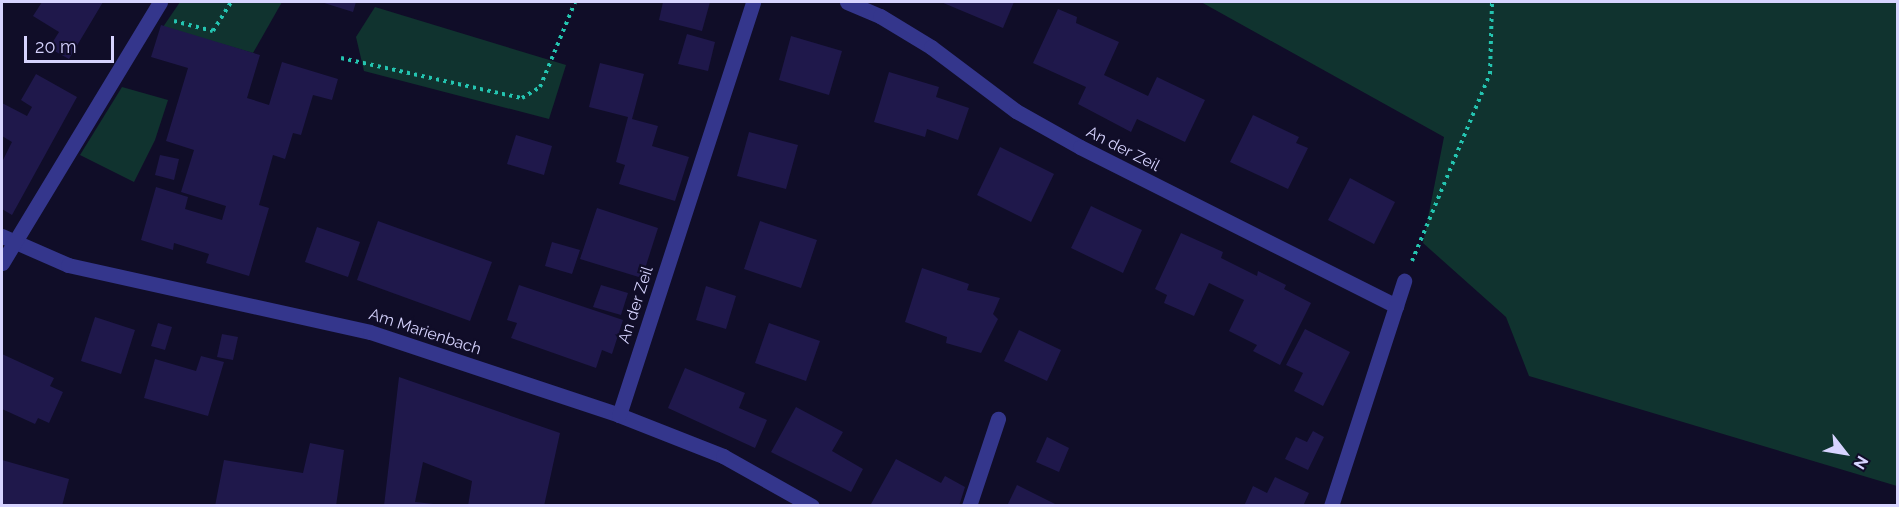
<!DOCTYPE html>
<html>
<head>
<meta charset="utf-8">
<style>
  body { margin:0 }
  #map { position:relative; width:1899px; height:507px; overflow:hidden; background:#100d28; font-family:Raleway,sans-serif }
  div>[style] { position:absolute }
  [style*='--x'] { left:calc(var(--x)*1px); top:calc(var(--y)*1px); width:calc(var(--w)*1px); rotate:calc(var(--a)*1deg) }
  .green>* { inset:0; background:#10332f }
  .building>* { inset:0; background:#1f184b }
  .path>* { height:4px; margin-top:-2px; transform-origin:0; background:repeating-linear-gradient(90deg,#24c4b0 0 3px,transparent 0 7.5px) }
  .minor>* { height:15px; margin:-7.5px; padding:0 7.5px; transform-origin:7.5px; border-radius:7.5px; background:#34368c }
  span { translate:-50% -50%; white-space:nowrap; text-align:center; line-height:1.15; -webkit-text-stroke:4.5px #100d28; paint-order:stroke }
  .street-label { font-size:16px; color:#d7d4ff }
  .frame { position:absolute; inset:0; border:3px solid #d7d4ff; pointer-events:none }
  .north { position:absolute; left:1815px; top:423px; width:60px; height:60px; -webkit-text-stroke:4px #100d28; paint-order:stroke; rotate:121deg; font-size:16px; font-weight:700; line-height:24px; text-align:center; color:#d7d4ff }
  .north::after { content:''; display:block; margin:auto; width:21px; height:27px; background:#d7d4ff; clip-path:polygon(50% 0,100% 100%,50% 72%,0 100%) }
  .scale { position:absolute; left:24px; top:36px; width:90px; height:27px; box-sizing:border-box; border:3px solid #d7d4ff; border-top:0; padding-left:8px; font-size:18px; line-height:21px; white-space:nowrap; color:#d7d4ff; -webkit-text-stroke:4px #100d28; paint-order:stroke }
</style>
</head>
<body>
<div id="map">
  <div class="green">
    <div style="clip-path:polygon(180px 2px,282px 2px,253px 53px,163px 27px)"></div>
    <div style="clip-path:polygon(1201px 2px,1897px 2px,1897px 486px,1529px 376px,1506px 317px,1423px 243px,1444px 137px)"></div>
    <div style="clip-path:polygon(375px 7px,566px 65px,549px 119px,364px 71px,356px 37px)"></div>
    <div style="clip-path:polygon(122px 87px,168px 100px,155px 140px,134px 182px,80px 155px)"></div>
  </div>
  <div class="building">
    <div style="clip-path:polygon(42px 2px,103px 2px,69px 59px,49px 48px,59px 32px,33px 16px)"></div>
    <div style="clip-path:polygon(321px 2px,356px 2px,353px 12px)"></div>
    <div style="clip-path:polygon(663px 2px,710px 2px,702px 31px,659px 20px)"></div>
    <div style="clip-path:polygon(941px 2px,1014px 2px,1003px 28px)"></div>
    <div style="clip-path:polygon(1058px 9px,1077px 17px,1076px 23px,1119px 42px,1104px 75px,1148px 96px,1157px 77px,1205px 100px,1185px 142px,1137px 119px,1131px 132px,1078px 104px,1086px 87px,1033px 63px)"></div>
    <div style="clip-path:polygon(161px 25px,260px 55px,247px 98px,269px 105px,282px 62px,338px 79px,332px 100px,313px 95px,301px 135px,293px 133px,285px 159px,273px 155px,259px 205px,269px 208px,249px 276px,206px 263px,209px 254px,174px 243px,173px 250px,141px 240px,156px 187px,188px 197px,185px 209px,222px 220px,226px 206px,181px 192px,194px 150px,166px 141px,188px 68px,151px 57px)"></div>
    <div style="clip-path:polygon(687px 34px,715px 42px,708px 71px,678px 64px)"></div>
    <div style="clip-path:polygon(791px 36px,842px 51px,829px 95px,779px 80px)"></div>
    <div style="clip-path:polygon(600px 63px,644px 74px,632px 119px,658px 126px,652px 146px,689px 157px,675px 201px,619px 184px,625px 165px,616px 162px,628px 117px,589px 107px)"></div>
    <div style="clip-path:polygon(889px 72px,939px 87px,936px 97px,969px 108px,958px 140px,927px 129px,925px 137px,874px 122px)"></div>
    <div style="clip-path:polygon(36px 74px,77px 97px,12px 215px,2px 209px,2px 162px,12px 142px,2px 136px,2px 103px,27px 116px,32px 107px,21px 100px)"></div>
    <div style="clip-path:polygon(1253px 115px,1299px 137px,1296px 143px,1308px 148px,1288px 189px,1230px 162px)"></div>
    <div style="clip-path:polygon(749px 132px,798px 145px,786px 189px,737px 176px)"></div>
    <div style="clip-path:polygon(516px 135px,552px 146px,544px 175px,507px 164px)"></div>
    <div style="clip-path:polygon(1000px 147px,1054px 174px,1031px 222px,977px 195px)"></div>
    <div style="clip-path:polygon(160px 155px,179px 159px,174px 180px,155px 175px)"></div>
    <div style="clip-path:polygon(1350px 178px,1395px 202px,1374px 244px,1328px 220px)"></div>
    <div style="clip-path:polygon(1091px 206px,1142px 230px,1123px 273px,1071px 248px)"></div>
    <div style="clip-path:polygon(597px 208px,658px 228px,642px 278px,580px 259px)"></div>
    <div style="clip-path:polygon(378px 221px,492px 262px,470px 321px,357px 280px)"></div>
    <div style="clip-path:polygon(760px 221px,817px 240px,801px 288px,744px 269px)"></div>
    <div style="clip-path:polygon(317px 227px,360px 242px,348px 277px,305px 262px)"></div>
    <div style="clip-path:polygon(1181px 233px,1223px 252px,1221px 258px,1257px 276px,1258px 271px,1286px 285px,1284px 289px,1311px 303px,1280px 365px,1253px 351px,1257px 345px,1229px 331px,1244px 300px,1209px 283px,1194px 316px,1164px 303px,1167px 295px,1155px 289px)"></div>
    <div style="clip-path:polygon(552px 242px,580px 250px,572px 274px,545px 266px)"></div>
    <div style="clip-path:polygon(922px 268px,969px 284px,967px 290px,1000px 298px,993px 314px,998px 319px,981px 353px,946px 343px,947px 337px,905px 322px)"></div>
    <div style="clip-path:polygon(519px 285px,623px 320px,612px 354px,602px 350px,596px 368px,511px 338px,517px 323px,507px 320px)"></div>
    <div style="clip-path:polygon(601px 285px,628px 293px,621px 315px,593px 307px)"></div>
    <div style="clip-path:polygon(706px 286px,736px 296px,726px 329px,696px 320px)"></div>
    <div style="clip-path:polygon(95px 317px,135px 330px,121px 374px,81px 361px)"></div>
    <div style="clip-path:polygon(158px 323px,172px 327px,165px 350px,151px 346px)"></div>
    <div style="clip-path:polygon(769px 323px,820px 341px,806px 381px,755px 363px)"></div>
    <div style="clip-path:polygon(1305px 329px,1350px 352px,1323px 406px,1294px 391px,1303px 373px,1286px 365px)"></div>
    <div style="clip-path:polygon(1019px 330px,1061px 350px,1047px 381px,1004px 361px)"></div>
    <div style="clip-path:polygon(222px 334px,238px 337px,233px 360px,217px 357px)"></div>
    <div style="clip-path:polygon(2px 354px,54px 378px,50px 386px,63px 392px,49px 423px,38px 418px,35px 424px,2px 409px)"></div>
    <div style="clip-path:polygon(201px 356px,224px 362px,208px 416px,144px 398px,155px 359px,196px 371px)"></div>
    <div style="clip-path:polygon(685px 368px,745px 393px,739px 408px,767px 420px,755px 448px,668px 408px)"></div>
    <div style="clip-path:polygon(399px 377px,560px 433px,544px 506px,468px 506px,472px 481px,423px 462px,415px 502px,453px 506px,384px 506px)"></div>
    <div style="clip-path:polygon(796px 407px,843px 432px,832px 451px,863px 469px,851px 492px,771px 452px)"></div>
    <div style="clip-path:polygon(1313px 431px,1324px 437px,1308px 470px,1285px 459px,1296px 437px,1307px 442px)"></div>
    <div style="clip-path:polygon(1047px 437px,1069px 448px,1059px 472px,1036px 462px)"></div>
    <div style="clip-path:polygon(310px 443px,344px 450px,336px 506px,215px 506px,224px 460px,303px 473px)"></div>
    <div style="clip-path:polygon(896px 459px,941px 483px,945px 476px,965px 487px,959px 506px,871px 504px)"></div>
    <div style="clip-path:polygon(2px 460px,69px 479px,62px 506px,2px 506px)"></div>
    <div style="clip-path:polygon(1275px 477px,1309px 493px,1303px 506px,1244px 506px,1253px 486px,1267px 493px)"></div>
    <div style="clip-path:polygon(1017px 485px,1059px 506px,1007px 506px)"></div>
  </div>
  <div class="path">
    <div style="--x:174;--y:21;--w:40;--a:14.4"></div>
    <div style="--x:213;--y:31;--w:34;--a:-58"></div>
    <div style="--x:341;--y:58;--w:185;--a:12.5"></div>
    <div style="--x:522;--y:98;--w:21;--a:-31"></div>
    <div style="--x:540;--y:87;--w:92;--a:-67.6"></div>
    <div style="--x:1412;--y:261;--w:203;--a:-67.4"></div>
    <div style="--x:1490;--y:74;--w:72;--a:-88.4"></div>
  </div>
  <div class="minor">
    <div style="--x:847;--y:2;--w:36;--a:23"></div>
    <div style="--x:880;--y:16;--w:60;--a:31.3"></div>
    <div style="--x:931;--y:47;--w:106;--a:37"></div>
    <div style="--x:1016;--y:111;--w:73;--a:29.4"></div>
    <div style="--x:1080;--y:147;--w:354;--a:26.7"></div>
    <div style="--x:2;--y:236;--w:72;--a:23.7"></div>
    <div style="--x:68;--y:265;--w:309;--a:12.5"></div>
    <div style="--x:370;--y:332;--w:262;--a:18.4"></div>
    <div style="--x:619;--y:415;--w:112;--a:21.5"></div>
    <div style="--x:723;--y:456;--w:102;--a:29.3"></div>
    <div style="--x:2;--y:263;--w:305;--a:-58.8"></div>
    <div style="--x:619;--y:415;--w:434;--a:-72"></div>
    <div style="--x:969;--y:506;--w:92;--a:-71.6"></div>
    <div style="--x:1331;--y:506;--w:237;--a:-72"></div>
  </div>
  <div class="street-label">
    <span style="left:1123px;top:149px;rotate:27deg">An der Zeil</span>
    <span style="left:636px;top:305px;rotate:-72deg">An der Zeil</span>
    <span style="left:425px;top:332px;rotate:18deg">Am Marienbach</span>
  </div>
  <div class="frame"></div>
  <div class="north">N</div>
  <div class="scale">20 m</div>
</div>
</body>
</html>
